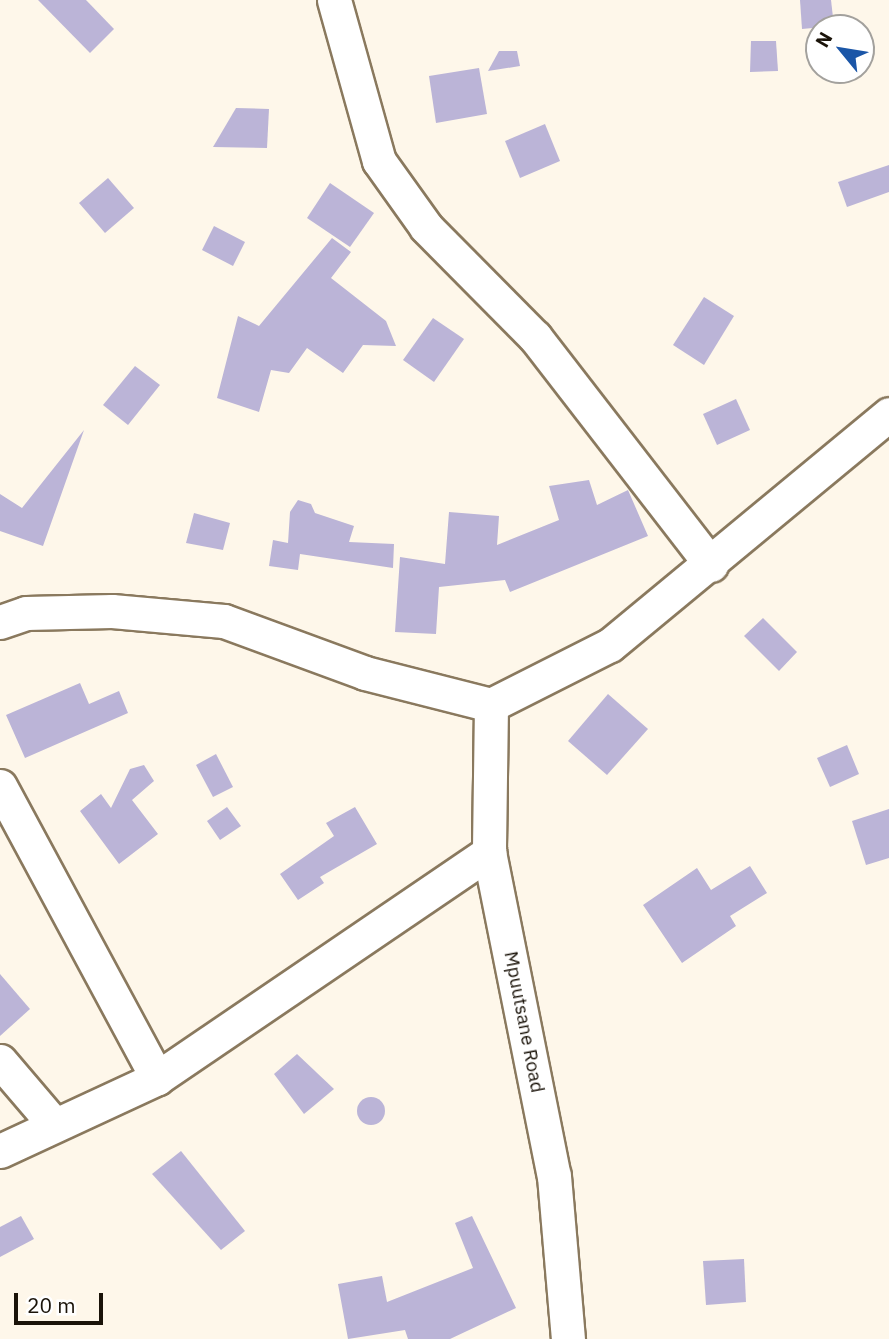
<!DOCTYPE html>
<html>
<head>
<meta charset="utf-8">
<style>
  body { margin:0 }
  #map { position:relative; width:889px; height:1339px; overflow:hidden; background:#fef7ea; font-family:"IBM Plex Sans",sans-serif }
  div>[style] { position:absolute }
  [style*='--x'] { left:calc(var(--x)*1px); top:calc(var(--y)*1px); width:calc(var(--w)*1px); rotate:calc(var(--a)*1deg) }
  .building>* { inset:0; background:#bbb4d7 }
  .round { border-radius:50% }
  .roads { filter:drop-shadow(2px 0 #8a795e) drop-shadow(-2px 0 #8a795e) drop-shadow(0 2px #8a795e) drop-shadow(0 -2px #8a795e) }
  .minor>* { height:33px; margin:-16.5px; padding:0 16.5px; transform-origin:16.5px; border-radius:16.5px; background:#fff }
  span { translate:-50% -50%; white-space:nowrap; text-align:center; line-height:1.15; -webkit-text-stroke:6px #fff; paint-order:stroke }
  .street-label { font-size:19px; color:#1a1309 }
  .north { position:absolute; left:805px; top:14px; width:70px; height:70px; box-sizing:border-box; background:#fff; border:2px solid #a3a19d; border-radius:50%; rotate:300deg; font-size:19px; font-weight:700; line-height:28px; text-align:center; color:#1a1309 }
  .north::after { content:''; display:block; margin:auto; width:24px; height:32px; background:#1b56a7; clip-path:polygon(50% 0,100% 100%,50% 72%,0 100%) }
  .scale { position:absolute; left:14px; top:1293px; width:89px; height:32px; box-sizing:border-box; border:4px solid #1a1309; border-top:0; padding-left:9px; font-size:21px; line-height:24px; white-space:nowrap; color:#1a1309; -webkit-text-stroke:5px #fff; paint-order:stroke }
</style>
</head>
<body>
<div id="map">
  <div class="building">
    <div style="clip-path:polygon(38px 0,86px 0,114px 29px,90px 53px)"></div>
    <div style="clip-path:polygon(800px 0,831px 0,834px 26px,802px 29px)"></div>
    <div style="clip-path:polygon(751px 41px,776px 41px,778px 71px,750px 72px)"></div>
    <div style="clip-path:polygon(499px 51px,517px 51px,520px 66px,488px 71px)"></div>
    <div style="clip-path:polygon(479px 68px,487px 114px,436px 123px,429px 76px)"></div>
    <div style="clip-path:polygon(236px 108px,269px 109px,267px 148px,213px 147px)"></div>
    <div style="clip-path:polygon(545px 124px,560px 161px,520px 178px,505px 141px)"></div>
    <div style="clip-path:polygon(889px 165px,889px 192px,847px 207px,838px 182px)"></div>
    <div style="clip-path:polygon(108px 178px,134px 208px,105px 233px,79px 203px)"></div>
    <div style="clip-path:polygon(330px 183px,374px 213px,350px 247px,307px 218px)"></div>
    <div style="clip-path:polygon(214px 226px,245px 242px,233px 266px,202px 250px)"></div>
    <div style="clip-path:polygon(332px 238px,351px 252px,331px 278px,386px 321px,396px 346px,363px 345px,343px 373px,307px 348px,289px 373px,271px 370px,259px 412px,217px 398px,238px 316px,259px 326px)"></div>
    <div style="clip-path:polygon(704px 297px,734px 316px,704px 365px,673px 345px)"></div>
    <div style="clip-path:polygon(433px 318px,464px 339px,434px 382px,403px 360px)"></div>
    <div style="clip-path:polygon(135px 366px,160px 385px,128px 425px,103px 405px)"></div>
    <div style="clip-path:polygon(736px 399px,750px 430px,717px 445px,703px 414px)"></div>
    <div style="clip-path:polygon(84px 430px,43px 546px,0 531px,0 494px,22px 508px)"></div>
    <div style="clip-path:polygon(589px 480px,597px 505px,628px 490px,648px 536px,510px 592px,505px 580px,439px 587px,436px 634px,395px 632px,400px 557px,445px 564px,449px 512px,499px 516px,497px 545px,559px 520px,549px 486px)"></div>
    <div style="clip-path:polygon(298px 500px,311px 504px,315px 513px,354px 526px,349px 542px,394px 544px,393px 568px,300px 554px,298px 570px,269px 566px,273px 540px,288px 543px,290px 512px)"></div>
    <div style="clip-path:polygon(194px 513px,230px 523px,223px 550px,186px 543px)"></div>
    <div style="clip-path:polygon(763px 618px,797px 652px,779px 671px,744px 636px)"></div>
    <div style="clip-path:polygon(80px 683px,89px 704px,119px 691px,128px 713px,25px 758px,6px 715px)"></div>
    <div style="clip-path:polygon(608px 694px,648px 729px,607px 775px,568px 741px)"></div>
    <div style="clip-path:polygon(847px 745px,859px 774px,830px 787px,817px 758px)"></div>
    <div style="clip-path:polygon(216px 754px,233px 787px,213px 797px,196px 765px)"></div>
    <div style="clip-path:polygon(144px 765px,154px 781px,132px 800px,158px 834px,119px 864px,80px 811px,101px 794px,111px 808px,130px 769px)"></div>
    <div style="clip-path:polygon(227px 807px,241px 826px,220px 840px,207px 821px)"></div>
    <div style="clip-path:polygon(355px 807px,377px 844px,320px 877px,324px 883px,298px 900px,280px 874px,334px 836px,326px 823px)"></div>
    <div style="clip-path:polygon(889px 809px,889px 858px,866px 865px,852px 821px)"></div>
    <div style="clip-path:polygon(750px 866px,767px 893px,730px 916px,736px 926px,682px 963px,643px 905px,697px 868px,711px 890px)"></div>
    <div style="clip-path:polygon(0 974px,30px 1009px,0 1036px)"></div>
    <div style="clip-path:polygon(297px 1054px,334px 1089px,304px 1114px,274px 1074px)"></div>
    <div class="round" style="left:357px;top:1097px;width:28px;height:28px"></div>
    <div style="clip-path:polygon(181px 1151px,245px 1231px,221px 1250px,152px 1174px)"></div>
    <div style="clip-path:polygon(21px 1216px,34px 1239px,0 1257px,0 1227px)"></div>
    <div style="clip-path:polygon(472px 1216px,516px 1308px,450px 1339px,408px 1339px,405px 1330px,348px 1339px,338px 1284px,382px 1276px,387px 1302px,473px 1268px,455px 1223px)"></div>
    <div style="clip-path:polygon(744px 1259px,746px 1302px,706px 1305px,703px 1261px)"></div>
  </div>
  <div class="roads">
    <div class="minor">
      <div style="--x:334;--y:0;--w:167;--a:74.4"></div>
      <div style="--x:379;--y:161;--w:81;--a:54.5"></div>
      <div style="--x:426;--y:227;--w:155;--a:45.3"></div>
      <div style="--x:535;--y:337;--w:288;--a:52.3"></div>
      <div style="--x:0;--y:622;--w:28;--a:-19"></div>
      <div style="--x:26;--y:613;--w:86;--a:-1.3"></div>
      <div style="--x:112;--y:611;--w:112;--a:5.1"></div>
      <div style="--x:224;--y:621;--w:150;--a:20.2"></div>
      <div style="--x:365;--y:673;--w:130;--a:14.3"></div>
      <div style="--x:491;--y:705;--w:133;--a:-26.8"></div>
      <div style="--x:610;--y:645;--w:362;--a:-39.6"></div>
      <div style="--x:491;--y:705;--w:147;--a:90.8"></div>
      <div style="--x:489;--y:852;--w:330;--a:78.7"></div>
      <div style="--x:554;--y:1176;--w:164;--a:85.1"></div>
      <div style="--x:0;--y:786;--w:332;--a:61.7"></div>
      <div style="--x:0;--y:1061;--w:82;--a:49.5"></div>
      <div style="--x:0;--y:1151;--w:173;--a:-24.9"></div>
      <div style="--x:157;--y:1078;--w:402;--a:-34.2"></div>
    </div>
  </div>
  <div class="street-label">
    <span style="left:524px;top:1022px;rotate:79deg">Mpuutsane Road</span>
  </div>
  <div class="north">N</div>
  <div class="scale">20 m</div>
</div>
</body>
</html>
